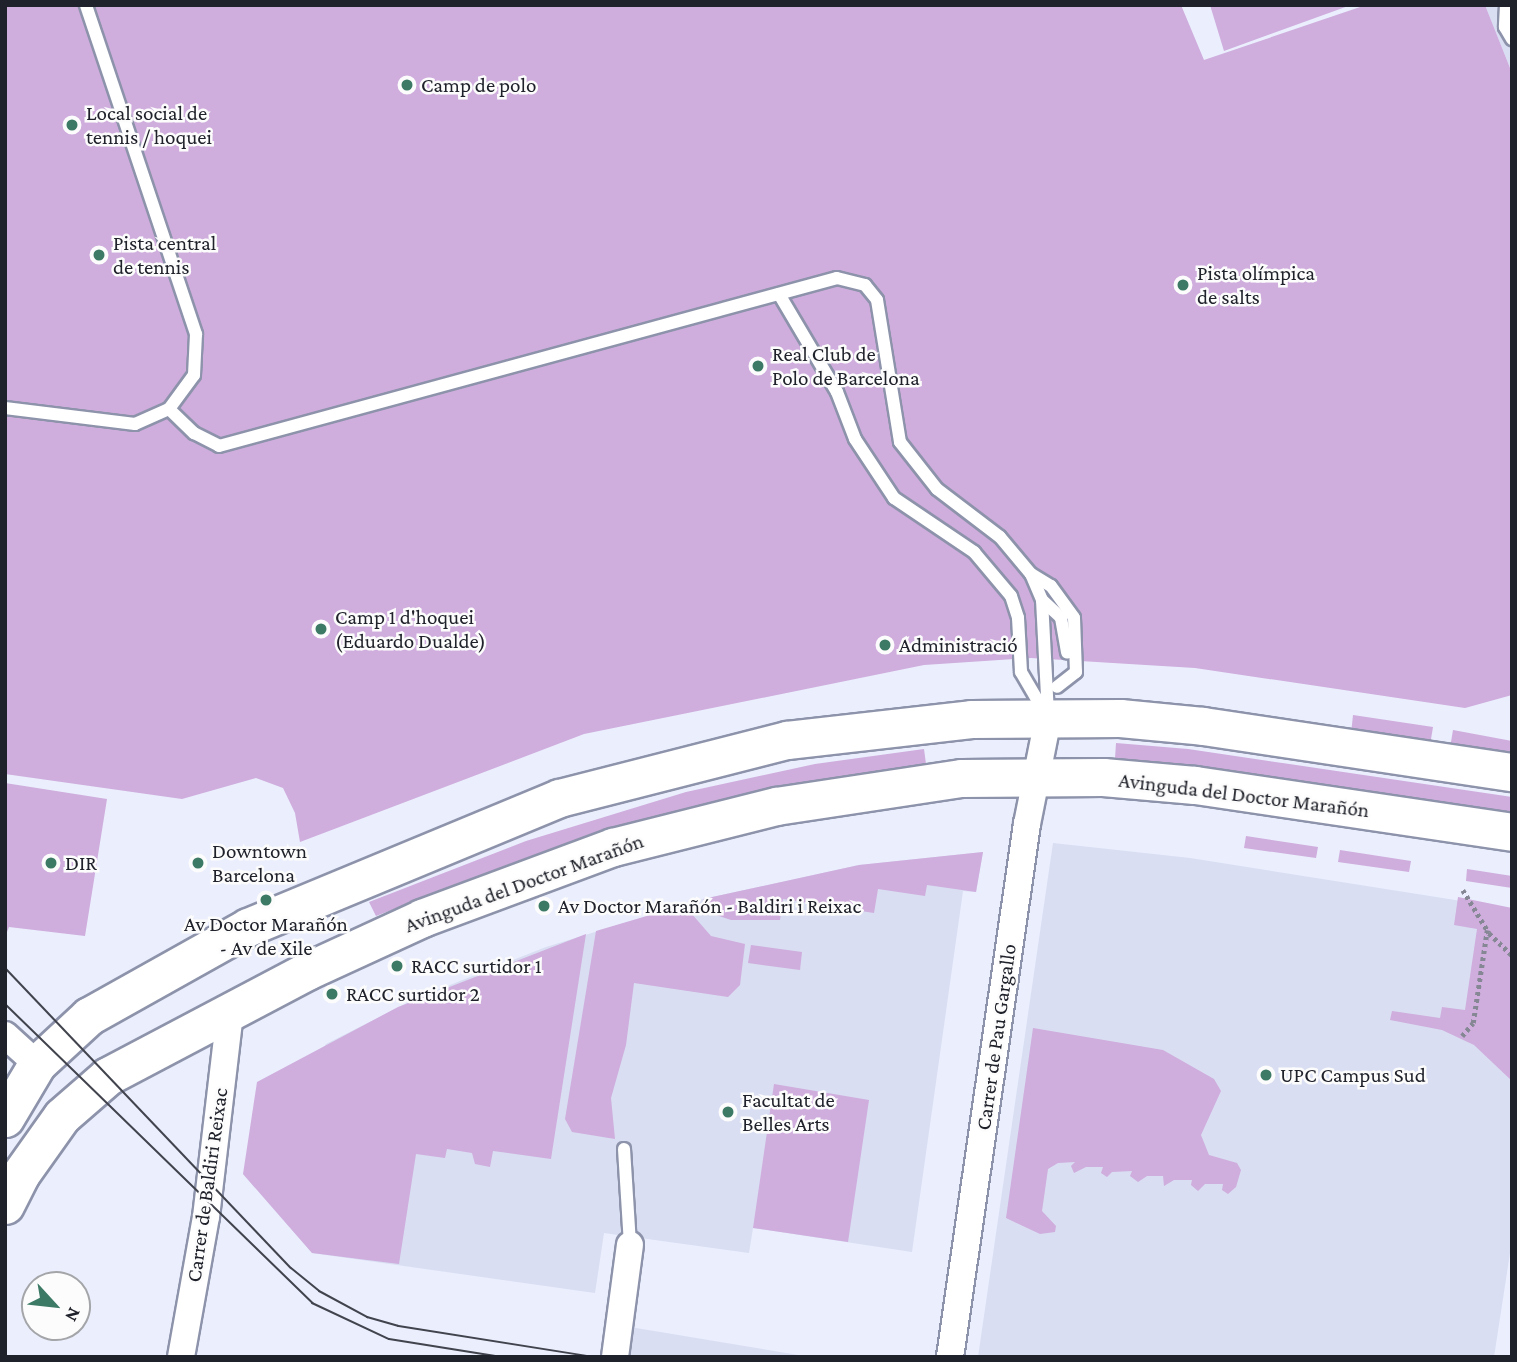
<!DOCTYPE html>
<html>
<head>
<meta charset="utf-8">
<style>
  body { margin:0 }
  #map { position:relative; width:1517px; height:1362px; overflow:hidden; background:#eaeefd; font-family:"Crimson Pro",serif }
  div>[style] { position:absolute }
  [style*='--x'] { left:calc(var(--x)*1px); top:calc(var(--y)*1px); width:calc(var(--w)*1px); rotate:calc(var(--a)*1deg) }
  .built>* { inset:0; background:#d9def2 }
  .green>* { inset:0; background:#cfaddd }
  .path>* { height:4.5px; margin-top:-2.25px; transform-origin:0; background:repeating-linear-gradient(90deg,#858894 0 3.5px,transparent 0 7px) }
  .roads { filter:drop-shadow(2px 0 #8d93aa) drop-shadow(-2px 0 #8d93aa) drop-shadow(0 2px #8d93aa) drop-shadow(0 -2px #8d93aa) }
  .lane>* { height:12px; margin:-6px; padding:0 6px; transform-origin:6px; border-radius:6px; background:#fff }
  .street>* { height:26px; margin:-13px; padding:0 13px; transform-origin:13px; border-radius:13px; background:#fff }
  .secondary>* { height:37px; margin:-18.5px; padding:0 18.5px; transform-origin:18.5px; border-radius:18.5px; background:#fff }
  .tram>* { height:2px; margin:-1px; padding:0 1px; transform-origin:1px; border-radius:1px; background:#41434d }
  .dots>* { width:19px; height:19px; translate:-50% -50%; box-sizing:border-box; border:4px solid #fcfcfc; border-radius:50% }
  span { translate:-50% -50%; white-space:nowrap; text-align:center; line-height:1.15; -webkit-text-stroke:5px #fcfcfc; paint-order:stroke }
  .poi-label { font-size:21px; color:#20222b }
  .left { translate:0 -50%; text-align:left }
  .street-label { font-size:21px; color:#20222b }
  .frame { position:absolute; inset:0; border:7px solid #20222b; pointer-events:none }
  .north { position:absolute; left:21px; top:1271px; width:70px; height:70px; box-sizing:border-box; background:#fcfcfc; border:2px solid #a4a5a8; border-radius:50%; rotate:117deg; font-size:19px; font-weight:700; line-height:28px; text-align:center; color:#20222b }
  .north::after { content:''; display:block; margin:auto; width:24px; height:32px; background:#3c7a66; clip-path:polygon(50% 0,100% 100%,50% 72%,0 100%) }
</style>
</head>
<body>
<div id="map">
  <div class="built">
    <div style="clip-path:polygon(1485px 5px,1512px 5px,1512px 73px)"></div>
    <div style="clip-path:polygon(1053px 843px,1190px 858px,1512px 909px,1512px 1240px,1494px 1357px,978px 1357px)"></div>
    <div style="clip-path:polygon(983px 852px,976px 892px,963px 891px,912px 1252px,753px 1228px,749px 1253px,604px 1233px,595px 1293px,312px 1253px,243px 1174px,326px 1044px,417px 998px,546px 947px,703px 899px,859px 865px)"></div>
    <div style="clip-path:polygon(630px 1327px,810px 1357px,625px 1357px)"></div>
  </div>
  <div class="green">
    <div style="clip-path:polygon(5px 5px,1181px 5px,1204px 60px,1366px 5px,1485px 5px,1512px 73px,1512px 695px,1465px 708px,1195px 668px,1031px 658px,924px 665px,584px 734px,300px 842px,295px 813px,283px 788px,256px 778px,182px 799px,5px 774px)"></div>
    <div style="clip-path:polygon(1210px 5px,1351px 5px,1224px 51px)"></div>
    <div style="clip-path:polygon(1353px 715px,1433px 727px,1430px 745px,1351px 734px)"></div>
    <div style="clip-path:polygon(1453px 730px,1512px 741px,1512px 758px,1450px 748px)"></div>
    <div style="clip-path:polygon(1116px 743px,1188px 749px,1512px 797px,1512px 813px,1188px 765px,1115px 759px)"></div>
    <div style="clip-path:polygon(924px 749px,926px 764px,817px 780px,686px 808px,532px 856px,376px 916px,369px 902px,526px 841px,686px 792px,815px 764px)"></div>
    <div style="clip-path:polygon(5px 783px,107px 799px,85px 936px,9px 927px,5px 937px)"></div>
    <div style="clip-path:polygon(1246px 836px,1318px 847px,1316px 858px,1244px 848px)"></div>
    <div style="clip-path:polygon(1340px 850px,1411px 861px,1409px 872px,1338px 862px)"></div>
    <div style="clip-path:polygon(983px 852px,976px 892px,927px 885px,925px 896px,878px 889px,874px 913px,783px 899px,780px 920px,731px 920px,710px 913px,703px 899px,859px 865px)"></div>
    <div style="clip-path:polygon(1467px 869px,1512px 876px,1512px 888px,1466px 881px)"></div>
    <div style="clip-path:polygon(1458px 897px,1512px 908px,1512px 1081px,1474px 1045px,1442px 1030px,1390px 1020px,1392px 1011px,1440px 1018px,1442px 1007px,1465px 1010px,1477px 929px,1454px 925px)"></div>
    <div style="clip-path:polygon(684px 905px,711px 936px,745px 944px,740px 985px,728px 997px,634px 983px,626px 1045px,611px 1098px,615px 1139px,572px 1132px,565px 1119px,596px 931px)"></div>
    <div style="clip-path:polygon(586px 934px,551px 1159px,493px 1151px,490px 1167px,475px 1164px,472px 1153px,447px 1149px,445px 1158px,416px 1154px,399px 1264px,312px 1253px,243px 1174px,257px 1082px,398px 1007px)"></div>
    <div style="clip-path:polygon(751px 945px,802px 952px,800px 970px,748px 963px)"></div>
    <div style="clip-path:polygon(1033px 1028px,1163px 1050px,1214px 1079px,1221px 1091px,1201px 1135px,1209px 1155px,1237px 1163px,1241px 1170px,1236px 1187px,1228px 1194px,1222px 1190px,1223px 1184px,1205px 1184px,1198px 1191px,1191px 1185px,1192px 1180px,1174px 1180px,1164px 1186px,1163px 1176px,1147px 1176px,1138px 1182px,1130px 1176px,1132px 1171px,1112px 1172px,1107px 1177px,1101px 1173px,1103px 1167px,1086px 1167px,1074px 1173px,1071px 1166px,1075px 1162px,1058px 1163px,1048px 1169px,1042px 1211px,1056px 1226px,1055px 1232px,1040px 1234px,1006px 1218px)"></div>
    <div style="clip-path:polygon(774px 1084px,869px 1100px,848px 1242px,753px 1228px)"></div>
  </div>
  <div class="path">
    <div style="--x:1463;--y:890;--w:50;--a:58.8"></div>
    <div style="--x:1489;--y:933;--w:32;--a:44"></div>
    <div style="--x:1462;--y:1036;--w:17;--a:-50"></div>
    <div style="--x:1473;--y:1023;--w:94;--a:-81.4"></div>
  </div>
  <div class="roads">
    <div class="lane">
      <div style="--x:1506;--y:5;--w:22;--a:93"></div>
      <div style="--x:1505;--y:27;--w:14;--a:60"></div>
      <div style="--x:779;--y:294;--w:114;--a:59.4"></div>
      <div style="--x:837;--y:392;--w:50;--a:69"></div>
      <div style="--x:855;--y:439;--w:71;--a:56.5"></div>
      <div style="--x:894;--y:498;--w:97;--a:34"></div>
      <div style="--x:974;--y:552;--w:57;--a:49.9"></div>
      <div style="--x:1011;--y:596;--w:23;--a:72"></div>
      <div style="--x:1018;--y:618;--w:54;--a:86.8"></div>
      <div style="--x:1021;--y:672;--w:48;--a:59.7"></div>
      <div style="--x:5;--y:408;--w:131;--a:7"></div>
      <div style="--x:135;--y:424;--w:37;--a:-24"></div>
      <div style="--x:169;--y:409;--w:42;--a:-53.7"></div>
      <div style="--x:194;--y:375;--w:41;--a:-87.2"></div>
      <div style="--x:196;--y:334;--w:347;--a:-108.5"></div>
      <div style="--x:169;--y:409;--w:35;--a:44"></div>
      <div style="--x:194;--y:433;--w:28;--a:27"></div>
      <div style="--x:219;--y:446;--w:640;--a:-15.21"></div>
      <div style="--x:837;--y:278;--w:29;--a:14"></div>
      <div style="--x:865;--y:285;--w:19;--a:51"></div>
      <div style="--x:877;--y:300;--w:144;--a:80.8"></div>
      <div style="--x:900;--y:442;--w:60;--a:51.8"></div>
      <div style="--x:937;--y:489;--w:79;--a:37.3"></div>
      <div style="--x:1000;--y:537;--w:48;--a:50"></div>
      <div style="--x:1031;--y:574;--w:28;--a:67"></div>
      <div style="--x:1042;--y:600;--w:114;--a:87"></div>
      <div style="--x:1031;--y:574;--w:23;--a:31"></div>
      <div style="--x:1051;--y:586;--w:39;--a:54"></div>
      <div style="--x:1074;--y:618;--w:54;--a:87.9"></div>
      <div style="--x:1076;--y:672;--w:24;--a:142"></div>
      <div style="--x:1042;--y:600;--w:26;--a:43"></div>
      <div style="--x:1061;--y:618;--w:35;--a:80"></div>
      <div style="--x:624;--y:1149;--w:96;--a:86.4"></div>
    </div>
    <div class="street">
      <div style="--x:5;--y:1035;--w:43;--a:42.2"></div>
      <div style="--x:181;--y:1357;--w:142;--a:-79.9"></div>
      <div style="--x:206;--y:1217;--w:205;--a:-83.3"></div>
      <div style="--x:615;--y:1357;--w:113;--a:-82.4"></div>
      <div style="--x:950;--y:1357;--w:539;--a:-81.78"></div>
      <div style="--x:1027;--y:824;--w:107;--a:-78.7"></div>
    </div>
    <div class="secondary">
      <div style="--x:5;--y:1118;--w:63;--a:-59.3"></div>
      <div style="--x:37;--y:1064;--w:71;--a:-42.7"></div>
      <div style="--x:89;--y:1016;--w:182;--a:-29.2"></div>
      <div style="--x:248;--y:927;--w:337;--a:-22.5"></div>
      <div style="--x:559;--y:798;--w:235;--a:-14.3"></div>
      <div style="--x:787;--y:740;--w:185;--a:-6.5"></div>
      <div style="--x:971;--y:719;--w:149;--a:-0.4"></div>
      <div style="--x:1120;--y:718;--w:83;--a:5.5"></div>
      <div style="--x:1203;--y:726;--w:312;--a:8.5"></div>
      <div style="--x:5;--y:1205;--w:34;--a:-63"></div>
      <div style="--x:20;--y:1175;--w:72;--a:-54.6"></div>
      <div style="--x:62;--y:1116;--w:61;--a:-41"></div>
      <div style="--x:108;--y:1076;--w:225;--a:-27.8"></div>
      <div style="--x:307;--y:971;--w:127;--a:-24.7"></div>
      <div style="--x:422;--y:918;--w:204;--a:-20.4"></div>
      <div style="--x:613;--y:847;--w:168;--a:-14.1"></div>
      <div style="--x:776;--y:806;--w:187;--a:-8.6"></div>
      <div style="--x:961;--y:778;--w:142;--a:-0.4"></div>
      <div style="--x:1103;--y:777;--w:92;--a:5"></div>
      <div style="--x:1195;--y:785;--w:320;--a:8.4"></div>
    </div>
  </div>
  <div class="tram">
    <div style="--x:5;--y:968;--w:414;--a:46.4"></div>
    <div style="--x:291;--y:1268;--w:36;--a:39"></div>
    <div style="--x:319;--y:1291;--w:55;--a:28.4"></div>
    <div style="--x:367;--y:1317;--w:32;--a:16"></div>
    <div style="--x:398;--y:1326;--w:198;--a:9"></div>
    <div style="--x:5;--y:1004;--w:429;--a:44.2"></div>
    <div style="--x:312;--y:1303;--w:85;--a:25.1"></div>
    <div style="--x:389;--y:1339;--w:114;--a:9.1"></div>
  </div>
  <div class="dots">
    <div style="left:407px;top:85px;background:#3c7a66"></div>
    <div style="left:72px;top:125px;background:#3c7a66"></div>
    <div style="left:99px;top:255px;background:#3c7a66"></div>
    <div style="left:1183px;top:285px;background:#3c7a66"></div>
    <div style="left:758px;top:366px;background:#3c7a66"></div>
    <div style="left:321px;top:629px;background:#3c7a66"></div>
    <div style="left:885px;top:645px;background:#3c7a66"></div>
    <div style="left:51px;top:863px;background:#3c7a66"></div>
    <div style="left:198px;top:863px;background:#3c7a66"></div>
    <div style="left:266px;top:900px;background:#3c7a66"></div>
    <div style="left:544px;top:906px;background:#3c7a66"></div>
    <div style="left:397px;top:966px;background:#3c7a66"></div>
    <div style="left:332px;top:994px;background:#3c7a66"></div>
    <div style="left:1266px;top:1075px;background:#3c7a66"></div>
    <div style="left:728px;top:1112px;background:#3c7a66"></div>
  </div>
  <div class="poi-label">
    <span class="left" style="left:421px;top:85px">Camp de polo</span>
    <span class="left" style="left:86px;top:125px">Local social de<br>tennis / hoquei</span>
    <span class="left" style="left:113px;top:255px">Pista central<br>de tennis</span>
    <span class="left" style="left:1197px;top:285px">Pista olímpica<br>de salts</span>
    <span class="left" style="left:772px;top:366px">Real Club de<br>Polo de Barcelona</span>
    <span class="left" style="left:335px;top:629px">Camp 1 d'hoquei<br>(Eduardo Dualde)</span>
    <span class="left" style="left:899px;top:645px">Administració</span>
    <span class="left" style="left:212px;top:863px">Downtown<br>Barcelona</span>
    <span class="left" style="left:65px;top:863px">DIR</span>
    <span class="left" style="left:558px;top:906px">Av Doctor Marañón - Baldiri i Reixac</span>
    <span style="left:266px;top:936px">Av Doctor Marañón<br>- Av de Xile</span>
    <span class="left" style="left:411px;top:966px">RACC surtidor 1</span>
    <span class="left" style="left:346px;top:994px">RACC surtidor 2</span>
    <span class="left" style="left:1280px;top:1075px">UPC Campus Sud</span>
    <span class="left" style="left:742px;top:1112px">Facultat de<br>Belles Arts</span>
  </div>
  <div class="street-label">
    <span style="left:1244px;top:795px;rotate:7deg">Avinguda del Doctor Marañón</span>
    <span style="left:524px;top:883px;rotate:-20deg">Avinguda del Doctor Marañón</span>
    <span style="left:996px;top:1037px;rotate:-82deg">Carrer de Pau Gargallo</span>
    <span style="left:207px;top:1185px;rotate:-82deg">Carrer de Baldiri Reixac</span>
  </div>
  <div class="frame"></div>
  <div class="north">N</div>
</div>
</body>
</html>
